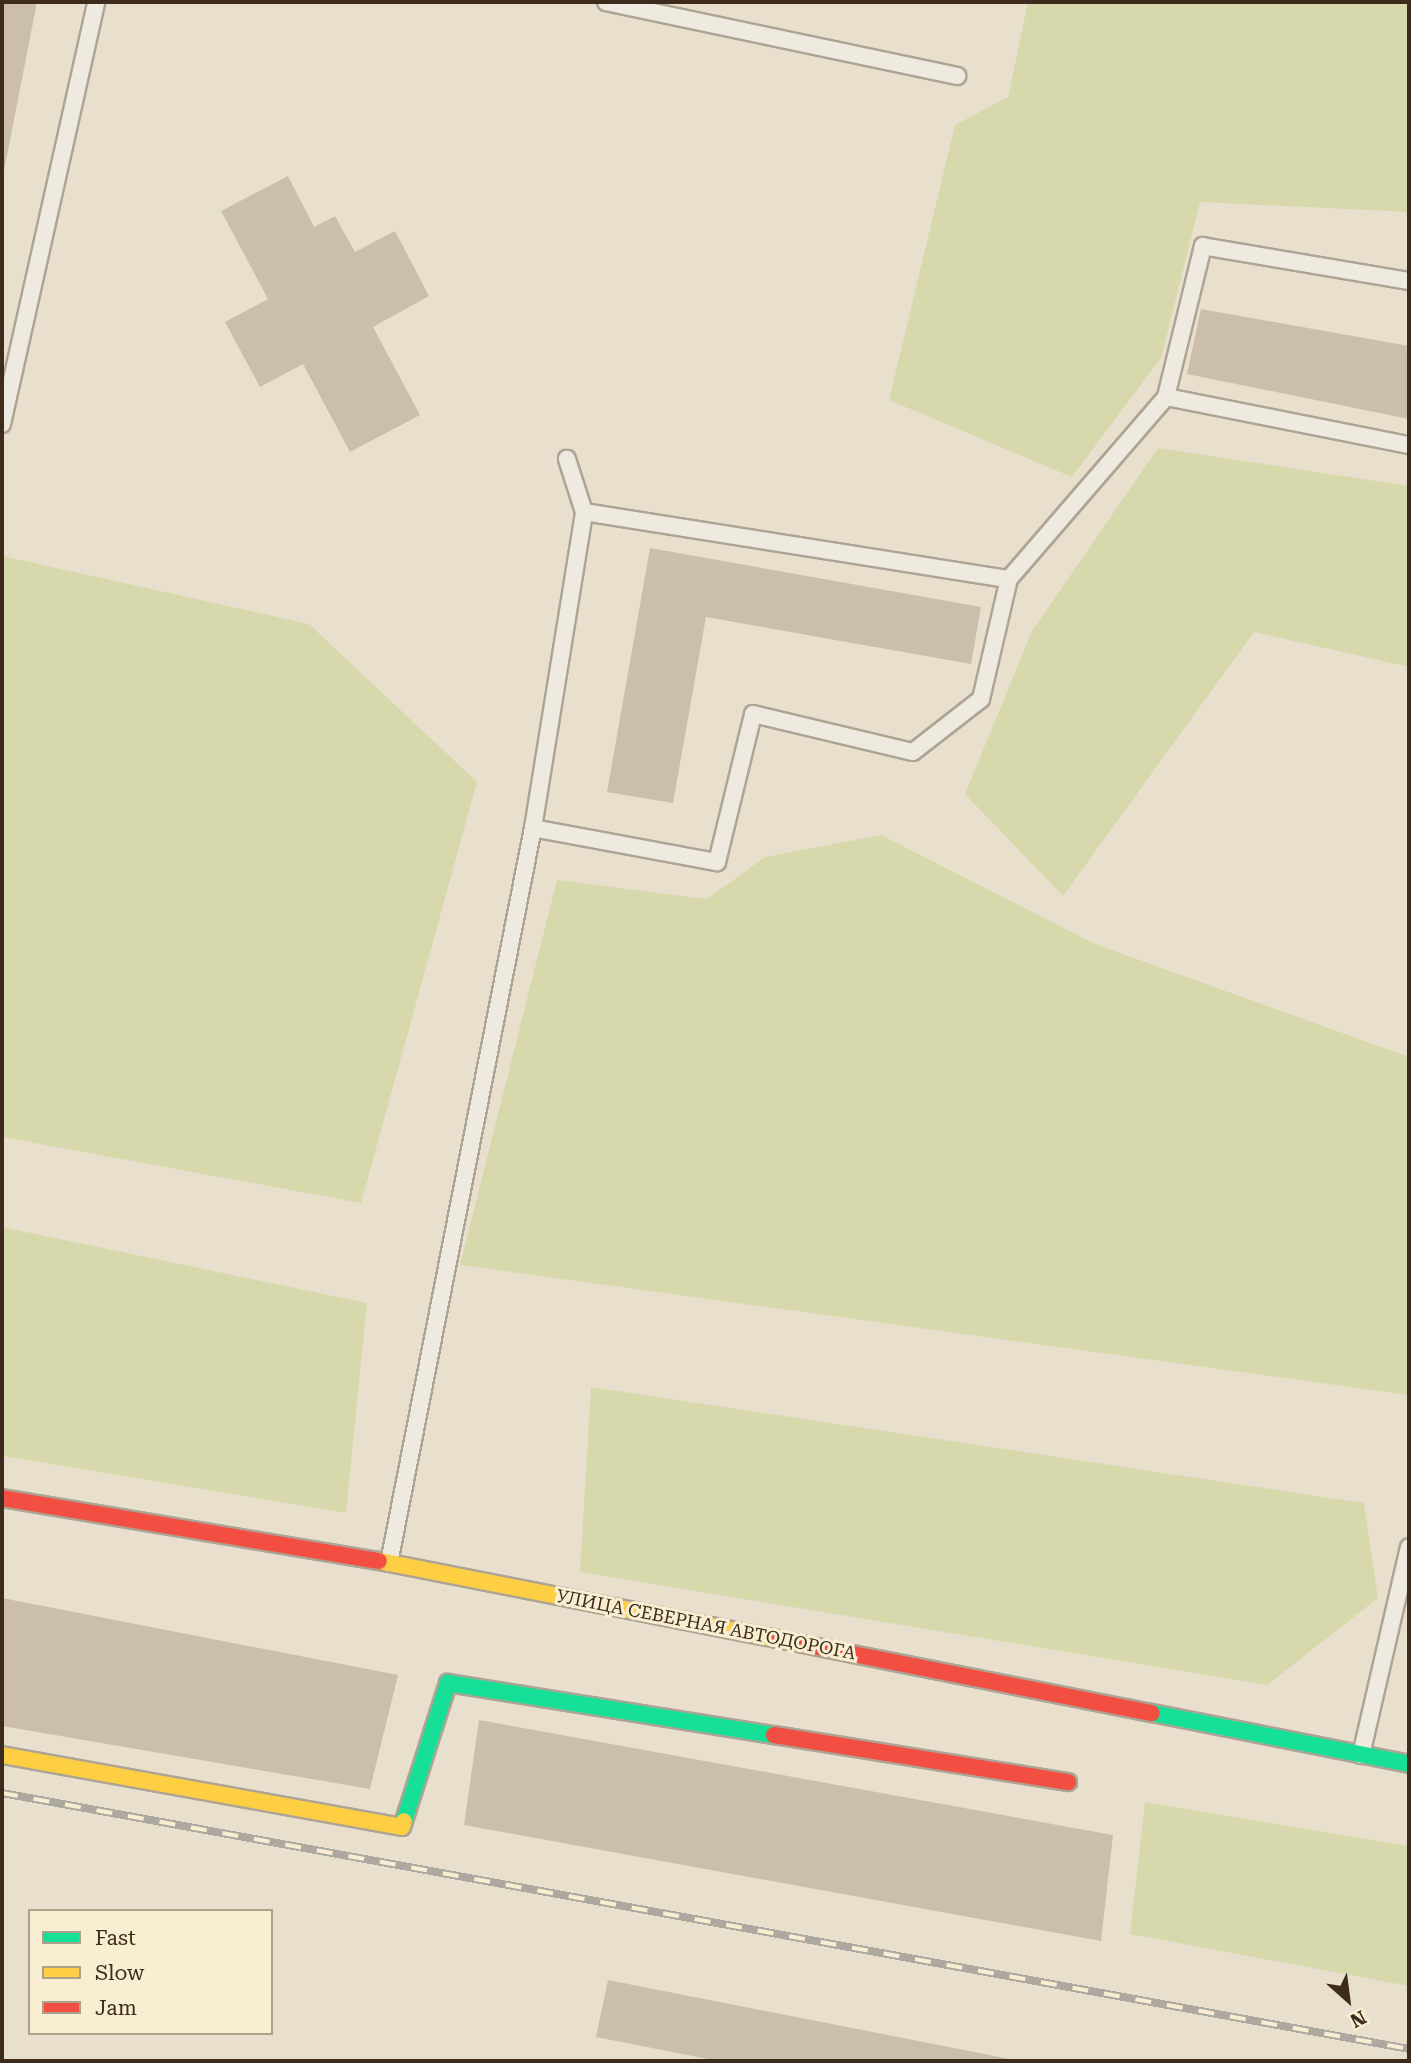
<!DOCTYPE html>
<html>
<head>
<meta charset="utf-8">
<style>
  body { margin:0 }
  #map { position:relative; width:1411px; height:2063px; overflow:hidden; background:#e8e0cc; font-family:"Roboto Serif",serif }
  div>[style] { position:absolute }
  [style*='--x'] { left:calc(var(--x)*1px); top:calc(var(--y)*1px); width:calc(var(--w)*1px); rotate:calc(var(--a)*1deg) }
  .green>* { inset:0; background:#d8d8ad }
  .building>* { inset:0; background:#ccbead }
  .roads { filter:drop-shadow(2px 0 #ada495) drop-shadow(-2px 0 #ada495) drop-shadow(0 2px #ada495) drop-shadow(0 -2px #ada495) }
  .lane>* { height:16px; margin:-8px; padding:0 8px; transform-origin:8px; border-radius:8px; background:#efeadf }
  .fast>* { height:16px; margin:-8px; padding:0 8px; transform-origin:8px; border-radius:8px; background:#16e098 }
  .slow>* { height:16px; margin:-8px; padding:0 8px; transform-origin:8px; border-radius:8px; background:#ffcf43 }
  .jam>* { height:16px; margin:-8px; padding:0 8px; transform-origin:8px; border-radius:8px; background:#f24e42 }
  .rail>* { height:8px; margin-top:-4px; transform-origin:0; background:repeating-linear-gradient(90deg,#f9eed2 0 16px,#aea9a0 0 32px); box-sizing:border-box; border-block:2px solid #aea9a0 }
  span { translate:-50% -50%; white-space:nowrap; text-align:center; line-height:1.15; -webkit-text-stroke:6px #f9eed2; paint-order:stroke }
  .street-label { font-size:18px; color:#3d2c1c }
  .frame { position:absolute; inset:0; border:4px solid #3d2c1c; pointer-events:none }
  .legend { position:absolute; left:28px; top:1909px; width:245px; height:126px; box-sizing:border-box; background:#f9eed2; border:2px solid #aea089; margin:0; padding:9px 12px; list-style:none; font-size:21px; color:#3d2c1c }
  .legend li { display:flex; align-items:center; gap:14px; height:35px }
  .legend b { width:35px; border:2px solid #aea089 }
  .north { position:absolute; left:1313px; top:1965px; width:70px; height:70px; -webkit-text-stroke:5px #f9eed2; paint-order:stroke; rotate:152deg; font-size:19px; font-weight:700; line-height:28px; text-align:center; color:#3d2c1c }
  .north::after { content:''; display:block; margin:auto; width:24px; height:32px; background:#3d2c1c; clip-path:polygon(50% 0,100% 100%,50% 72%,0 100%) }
</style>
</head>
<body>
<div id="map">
  <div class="green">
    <div style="clip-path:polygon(1028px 2px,1409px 2px,1409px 212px,1200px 202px,1161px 358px,1072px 477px,889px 400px,955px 125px,1008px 97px)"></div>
    <div style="clip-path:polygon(1158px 448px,1409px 486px,1409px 667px,1254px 632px,1063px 896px,965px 794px,1032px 631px)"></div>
    <div style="clip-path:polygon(2px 556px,309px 624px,477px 782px,361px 1203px,2px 1137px)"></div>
    <div style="clip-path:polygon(881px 835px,1095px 944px,1409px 1057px,1409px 1395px,460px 1265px,557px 880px,707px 899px,765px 857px)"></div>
    <div style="clip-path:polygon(2px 1227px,367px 1303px,346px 1513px,2px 1456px)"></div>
    <div style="clip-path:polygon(591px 1387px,1364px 1503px,1378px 1598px,1267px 1685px,580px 1572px)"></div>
    <div style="clip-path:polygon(1145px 1802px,1409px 1846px,1409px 1986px,1130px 1934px)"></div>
  </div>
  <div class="building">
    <div style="clip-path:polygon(2px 2px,37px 2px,3px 176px,2px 176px)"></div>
    <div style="clip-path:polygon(288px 176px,314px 227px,335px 216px,355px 252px,395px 231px,429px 296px,373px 327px,420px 415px,350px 452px,303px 364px,260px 387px,225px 322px,268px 299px,221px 211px)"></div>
    <div style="clip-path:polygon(1201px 309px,1409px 346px,1409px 419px,1187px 374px)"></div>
    <div style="clip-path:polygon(650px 548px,981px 607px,971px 664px,706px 617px,673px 803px,607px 792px)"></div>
    <div style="clip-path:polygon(2px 1598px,398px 1675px,370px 1789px,2px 1726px)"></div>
    <div style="clip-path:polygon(479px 1720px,1113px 1835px,1101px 1941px,464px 1825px)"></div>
    <div style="clip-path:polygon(608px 1980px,1015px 2060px,1015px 2061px,718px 2061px,596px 2037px)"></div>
  </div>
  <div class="roads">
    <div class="lane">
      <div style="--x:606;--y:2;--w:359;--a:11.9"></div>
      <div style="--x:1409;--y:281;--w:209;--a:-170.4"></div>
      <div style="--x:1203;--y:246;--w:155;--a:103.8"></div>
      <div style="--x:1166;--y:397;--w:248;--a:11.2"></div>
      <div style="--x:2;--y:424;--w:432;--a:-77.4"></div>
      <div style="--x:584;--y:512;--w:430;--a:9"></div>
      <div style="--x:1009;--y:579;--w:240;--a:-49.2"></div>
      <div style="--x:533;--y:828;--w:187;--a:10.5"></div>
      <div style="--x:717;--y:862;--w:152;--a:-76.3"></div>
      <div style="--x:753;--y:714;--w:164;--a:13.4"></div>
      <div style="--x:913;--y:752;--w:86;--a:-37.9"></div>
      <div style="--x:981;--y:699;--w:123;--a:-76.9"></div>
      <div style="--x:389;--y:1563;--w:749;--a:-78.92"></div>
      <div style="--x:533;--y:828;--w:320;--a:-80.8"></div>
      <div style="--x:584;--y:512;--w:56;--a:-107.8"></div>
      <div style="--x:1361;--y:1755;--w:213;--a:-77"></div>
    </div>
    <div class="fast">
      <div style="--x:1152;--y:1713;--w:262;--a:11.2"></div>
      <div style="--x:404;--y:1821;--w:145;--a:-72.3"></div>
      <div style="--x:448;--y:1683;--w:330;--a:9.1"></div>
    </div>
    <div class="slow">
      <div style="--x:379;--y:1561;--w:406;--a:11.1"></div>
      <div style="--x:2;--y:1755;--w:406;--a:10.2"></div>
      <div style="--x:402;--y:1827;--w:6;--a:-72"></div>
    </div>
    <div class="jam">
      <div style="--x:2;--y:1498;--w:382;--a:9.5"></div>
      <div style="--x:777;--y:1639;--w:382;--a:11.2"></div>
      <div style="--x:774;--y:1735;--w:298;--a:9.1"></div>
    </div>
  </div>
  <div class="rail">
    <div style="--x:2;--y:1793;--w:1430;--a:10.31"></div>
  </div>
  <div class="street-label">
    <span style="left:706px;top:1625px;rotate:11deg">УЛИЦА СЕВЕРНАЯ АВТОДОРОГА</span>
  </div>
  <div class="frame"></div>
  <ul class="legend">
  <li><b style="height:9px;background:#16e098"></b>Fast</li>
  <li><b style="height:9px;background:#ffcf43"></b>Slow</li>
  <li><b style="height:9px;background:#f24e42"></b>Jam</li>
  </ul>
  <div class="north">N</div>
</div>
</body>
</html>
